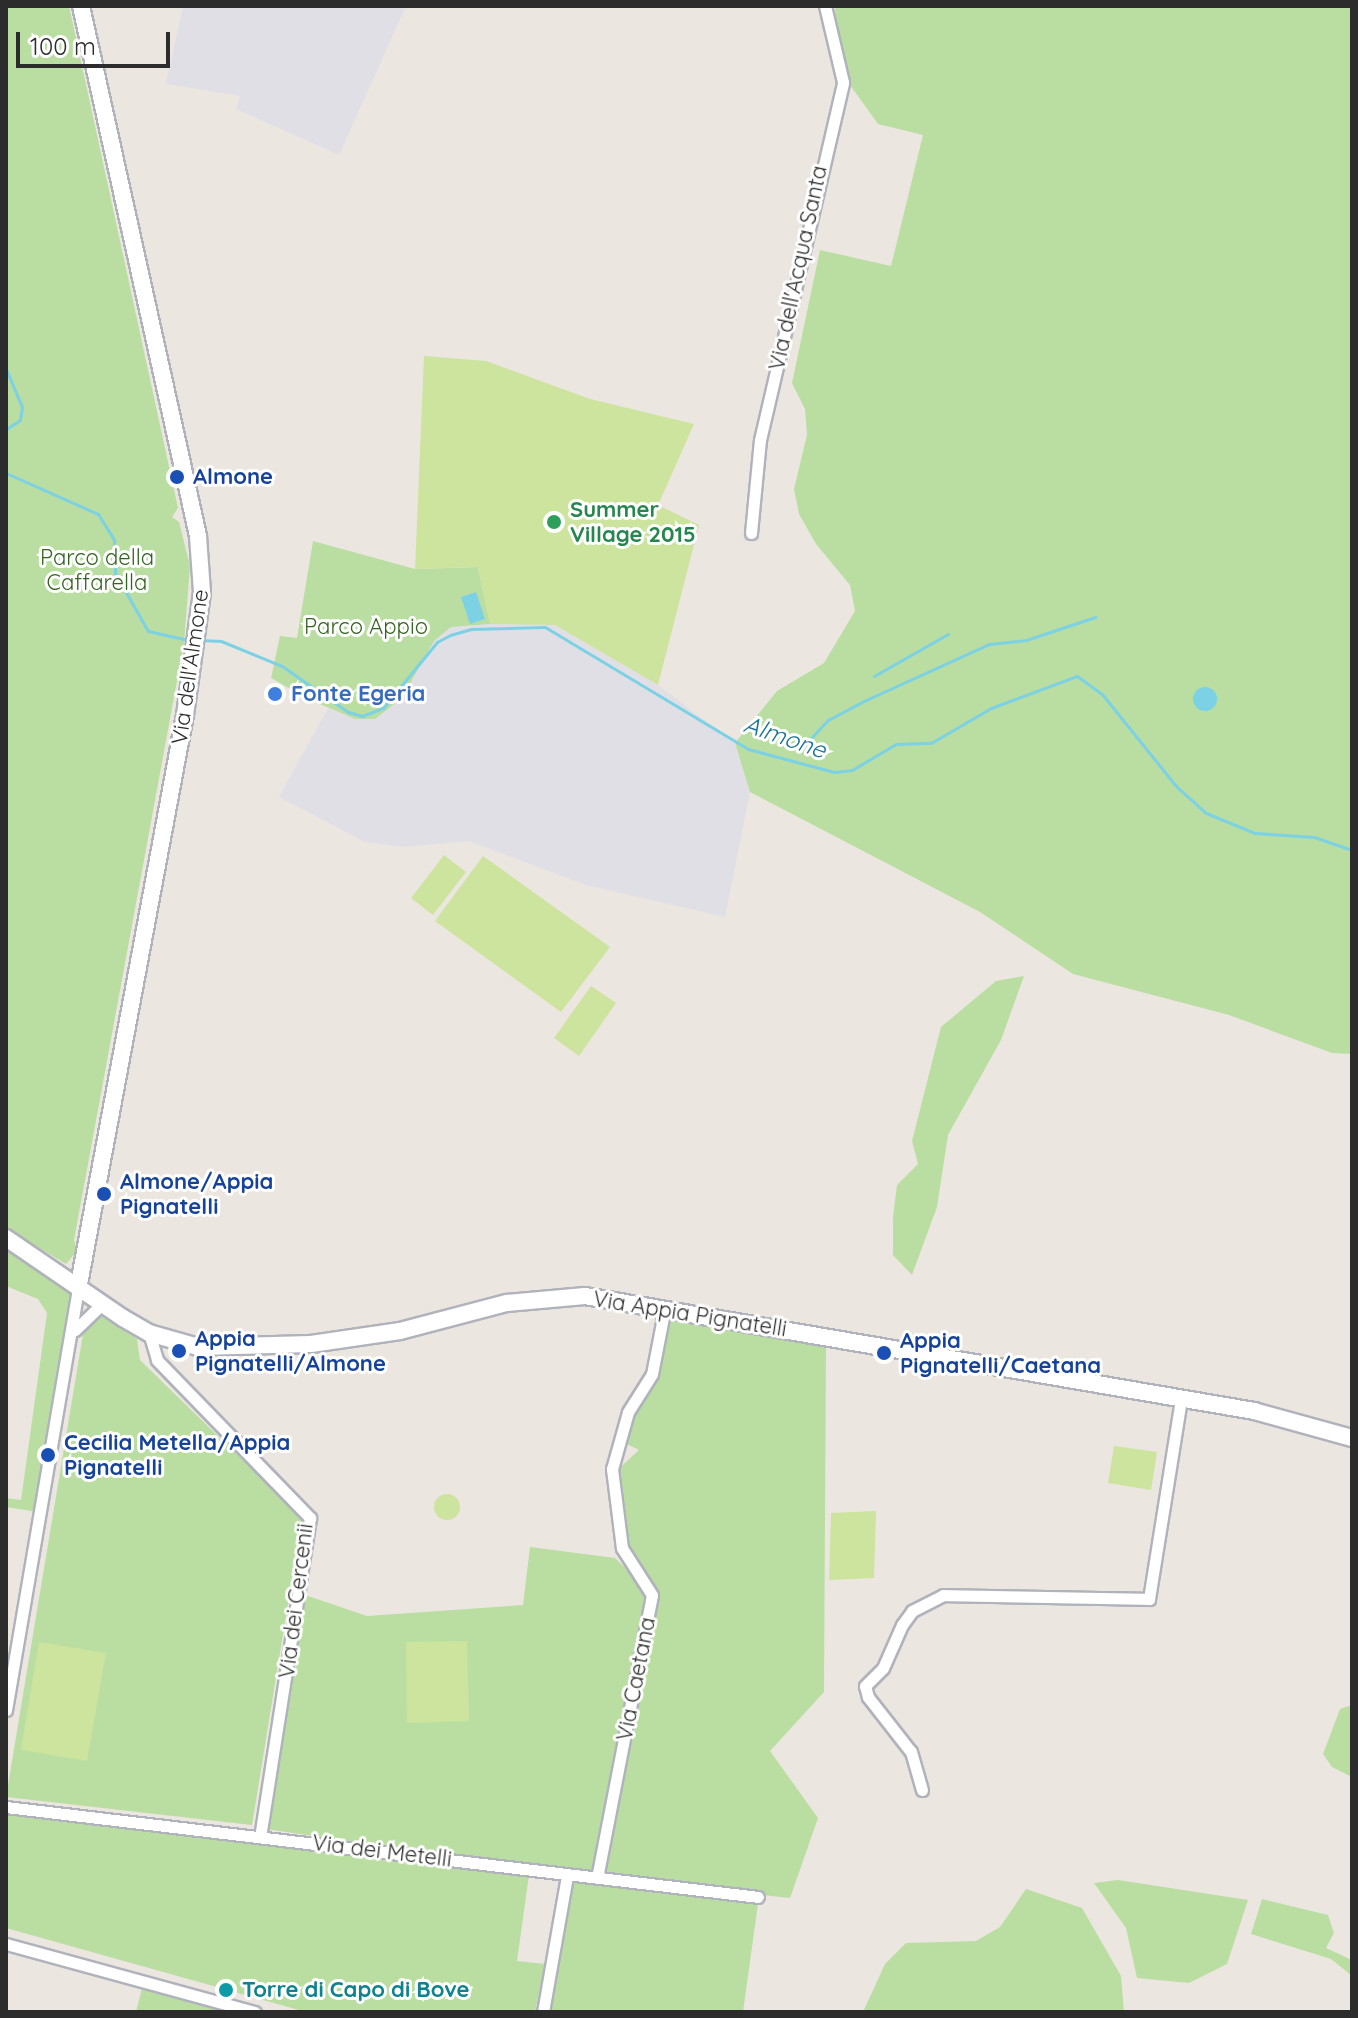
<!DOCTYPE html>
<html>
<head>
<meta charset="utf-8">
<style>
  body { margin:0 }
  #map { position:relative; width:1358px; height:2018px; overflow:hidden; background:#ece6e0; font-family:Quicksand,sans-serif }
  div>[style] { position:absolute }
  [style*='--x'] { left:calc(var(--x)*1px); top:calc(var(--y)*1px); width:calc(var(--w)*1px); rotate:calc(var(--a)*1deg) }
  .industrial>* { inset:0; background:#e1dfe6 }
  .green>* { inset:0; background:#badea1 }
  .pitch>* { inset:0; background:#cce49e }
  .round { border-radius:50% }
  .water>* { inset:0; background:#7cd1e5 }
  .stream>* { height:3px; margin:-1.5px; padding:0 1.5px; transform-origin:1.5px; border-radius:1.5px; background:#7cd1e5 }
  .roads { filter:drop-shadow(2px 0 #b0b3bb) drop-shadow(-2px 0 #b0b3bb) drop-shadow(0 2px #b0b3bb) drop-shadow(0 -2px #b0b3bb) }
  .street>* { height:11px; margin:-5.5px; padding:0 5.5px; transform-origin:5.5px; border-radius:5.5px; background:#fff }
  .secondary>* { height:16px; margin:-8px; padding:0 8px; transform-origin:8px; border-radius:8px; background:#fff }
  .dots>* { width:22px; height:22px; translate:-50% -50%; box-sizing:border-box; border:4px solid #fff; border-radius:50% }
  span { translate:-50% -50%; white-space:nowrap; text-align:center; line-height:1.15; -webkit-text-stroke:6px #fff; paint-order:stroke }
  .street-label { font-size:22px; color:#2c2c2c }
  .transit-label { font-size:22px; color:#164399; font-weight:700 }
  .left { translate:0 -50%; text-align:left }
  .leisure-label { font-size:22px; color:#27864d; font-weight:700 }
  .park-label { font-size:22px; color:#346421 }
  .shop-label { font-size:22px; color:#366cbe; font-weight:700 }
  .culture-label { font-size:22px; color:#0d838f; font-weight:700 }
  .water-label { font-size:24px; color:#197293; font-style:italic }
  .frame { position:absolute; inset:0; border:8px solid #2c2c2c; pointer-events:none }
  .scale { position:absolute; left:16px; top:32px; width:154px; height:36px; box-sizing:border-box; border:4px solid #2c2c2c; border-top:0; padding-left:10px; font-size:24px; line-height:28px; white-space:nowrap; color:#2c2c2c; -webkit-text-stroke:6px #fff; paint-order:stroke }
</style>
</head>
<body>
<div id="map">
  <div class="industrial">
    <div style="clip-path:polygon(183px 6px,406px 6px,339px 155px,236px 109px,240px 96px,166px 84px)"></div>
    <div style="clip-path:polygon(502px 623px,555px 625px,658px 685px,735px 743px,750px 792px,725px 917px,586px 885px,469px 841px,403px 847px,365px 842px,279px 797px,328px 708px,355px 719px,375px 719px,402px 698px,434px 641px,451px 627px)"></div>
  </div>
  <div class="green">
    <div style="clip-path:polygon(6px 6px,69px 6px,178px 508px,172px 517px,179px 522px,190px 566px,184px 643px,74px 1240px,77px 1251px,66px 1264px,6px 1228px)"></div>
    <div style="clip-path:polygon(835px 6px,1352px 6px,1352px 1054px,1332px 1053px,1229px 1015px,1073px 974px,980px 912px,750px 792px,735px 743px,777px 691px,824px 663px,855px 611px,850px 585px,816px 544px,799px 514px,794px 489px,807px 435px,805px 409px,792px 383px,820px 250px,891px 266px,923px 135px,878px 124px,850px 85px,837px 46px)"></div>
    <div style="clip-path:polygon(313px 541px,415px 569px,478px 567px,490px 624px,451px 627px,434px 641px,402px 698px,375px 719px,355px 719px,306px 698px,271px 678px,280px 636px,297px 638px)"></div>
    <div style="clip-path:polygon(1024px 976px,1001px 1040px,948px 1135px,937px 1207px,912px 1275px,893px 1255px,893px 1217px,897px 1185px,918px 1164px,912px 1141px,941px 1027px,996px 981px)"></div>
    <div style="clip-path:polygon(6px 1243px,61px 1277px,74px 1299px,38px 1512px,6px 1507px,6px 1498px,21px 1500px,47px 1313px,38px 1299px,6px 1286px)"></div>
    <div style="clip-path:polygon(666px 1313px,826px 1346px,824px 1692px,770px 1751px,818px 1818px,790px 1898px,597px 1878px,266px 1829px,305px 1595px,367px 1616px,523px 1605px,530px 1547px,615px 1558px,650px 1592px,619px 1535px,612px 1475px,639px 1450px,623px 1442px,634px 1404px,652px 1383px)"></div>
    <div style="clip-path:polygon(101px 1316px,137px 1339px,140px 1360px,302px 1518px,252px 1825px,6px 1797px,83px 1334px)"></div>
    <div style="clip-path:polygon(1352px 1705px,1352px 1777px,1332px 1767px,1323px 1754px,1340px 1709px)"></div>
    <div style="clip-path:polygon(6px 1810px,529px 1875px,517px 1961px,545px 1964px,535px 2012px,306px 2012px,6px 1928px)"></div>
    <div style="clip-path:polygon(1118px 1880px,1248px 1900px,1227px 1964px,1189px 1983px,1137px 1978px,1126px 1928px,1094px 1883px)"></div>
    <div style="clip-path:polygon(571px 1881px,758px 1904px,743px 2012px,548px 2012px)"></div>
    <div style="clip-path:polygon(1026px 1889px,1082px 1908px,1121px 1976px,1124px 2012px,863px 2012px,885px 1964px,906px 1943px,976px 1941px,1000px 1927px)"></div>
    <div style="clip-path:polygon(1262px 1899px,1328px 1915px,1334px 1933px,1326px 1948px,1352px 1960px,1352px 1976px,1331px 1959px,1251px 1934px)"></div>
    <div style="clip-path:polygon(142px 1988px,223px 2010px,136px 2012px)"></div>
  </div>
  <div class="pitch">
    <div style="clip-path:polygon(424px 356px,486px 361px,590px 399px,694px 424px,658px 505px,699px 525px,658px 685px,555px 625px,490px 624px,478px 567px,415px 569px)"></div>
    <div style="clip-path:polygon(444px 855px,466px 872px,433px 915px,411px 898px)"></div>
    <div style="clip-path:polygon(483px 856px,610px 947px,561px 1012px,435px 921px)"></div>
    <div style="clip-path:polygon(591px 986px,616px 1003px,579px 1056px,554px 1038px)"></div>
    <div style="clip-path:polygon(1114px 1446px,1157px 1452px,1151px 1490px,1108px 1483px)"></div>
    <div class="round" style="left:434px;top:1494px;width:26px;height:26px"></div>
    <div style="clip-path:polygon(876px 1511px,874px 1578px,829px 1580px,831px 1513px)"></div>
    <div style="clip-path:polygon(467px 1641px,469px 1721px,407px 1723px,406px 1642px)"></div>
    <div style="clip-path:polygon(39px 1642px,106px 1653px,87px 1761px,21px 1750px)"></div>
  </div>
  <div class="water">
    <div style="clip-path:polygon(476px 592px,485px 619px,470px 624px,461px 597px)"></div>
    <div class="round" style="left:1193px;top:687px;width:24px;height:24px"></div>
  </div>
  <div class="stream">
    <div style="--x:6;--y:369;--w:41;--a:67.2"></div>
    <div style="--x:22;--y:407;--w:13;--a:99"></div>
    <div style="--x:20;--y:420;--w:17;--a:147"></div>
    <div style="--x:6;--y:473;--w:101;--a:24"></div>
    <div style="--x:98;--y:514;--w:31;--a:58"></div>
    <div style="--x:114;--y:540;--w:33;--a:88"></div>
    <div style="--x:115;--y:573;--w:67;--a:60.4"></div>
    <div style="--x:148;--y:631;--w:41;--a:12.7"></div>
    <div style="--x:200;--y:640;--w:21;--a:3"></div>
    <div style="--x:221;--y:641;--w:66;--a:22.3"></div>
    <div style="--x:282;--y:666;--w:80;--a:34.9"></div>
    <div style="--x:348;--y:712;--w:15;--a:16"></div>
    <div style="--x:362;--y:716;--w:22;--a:-21"></div>
    <div style="--x:383;--y:708;--w:85;--a:-50.7"></div>
    <div style="--x:437;--y:642;--w:15;--a:-28"></div>
    <div style="--x:450;--y:635;--w:22;--a:-16"></div>
    <div style="--x:471;--y:629;--w:74;--a:-1.5"></div>
    <div style="--x:545;--y:627;--w:237;--a:31"></div>
    <div style="--x:748;--y:749;--w:89;--a:15"></div>
    <div style="--x:834;--y:772;--w:18;--a:-6"></div>
    <div style="--x:852;--y:770;--w:51;--a:-30.6"></div>
    <div style="--x:896;--y:744;--w:35;--a:-2"></div>
    <div style="--x:931;--y:743;--w:69;--a:-30.3"></div>
    <div style="--x:991;--y:708;--w:92;--a:-20.4"></div>
    <div style="--x:1077;--y:676;--w:31;--a:36"></div>
    <div style="--x:1102;--y:694;--w:118;--a:51.2"></div>
    <div style="--x:1176;--y:786;--w:40;--a:42"></div>
    <div style="--x:1206;--y:813;--w:53;--a:22.2"></div>
    <div style="--x:1255;--y:833;--w:59;--a:3.9"></div>
    <div style="--x:1314;--y:837;--w:40;--a:18.9"></div>
    <div style="--x:874;--y:676;--w:85;--a:-29.6"></div>
    <div style="--x:811;--y:738;--w:25;--a:-47"></div>
    <div style="--x:828;--y:720;--w:43;--a:-27.8"></div>
    <div style="--x:866;--y:700;--w:135;--a:-24.5"></div>
    <div style="--x:989;--y:644;--w:37;--a:-6"></div>
    <div style="--x:1026;--y:640;--w:73;--a:-18.4"></div>
  </div>
  <div class="roads">
    <div class="street">
      <div style="--x:751;--y:533;--w:93;--a:-84.5"></div>
      <div style="--x:760;--y:440;--w:367;--a:-76.9"></div>
      <div style="--x:843;--y:82;--w:78;--a:-103.3"></div>
      <div style="--x:75;--y:1330;--w:37;--a:-44"></div>
      <div style="--x:149;--y:1333;--w:28;--a:73"></div>
      <div style="--x:157;--y:1360;--w:220;--a:45.9"></div>
      <div style="--x:310;--y:1518;--w:322;--a:98.9"></div>
      <div style="--x:6;--y:1710;--w:432;--a:-80.3"></div>
      <div style="--x:922;--y:1790;--w:40;--a:-106"></div>
      <div style="--x:911;--y:1752;--w:70;--a:-128"></div>
      <div style="--x:868;--y:1697;--w:11;--a:-105"></div>
      <div style="--x:865;--y:1686;--w:25;--a:-45"></div>
      <div style="--x:883;--y:1668;--w:47;--a:-66.2"></div>
      <div style="--x:902;--y:1625;--w:17;--a:-54"></div>
      <div style="--x:912;--y:1611;--w:35;--a:-27"></div>
      <div style="--x:943;--y:1595;--w:206;--a:1.1"></div>
      <div style="--x:1149;--y:1599;--w:203;--a:-80.9"></div>
      <div style="--x:6;--y:1807;--w:757;--a:6.82"></div>
      <div style="--x:597;--y:1878;--w:288;--a:-79"></div>
      <div style="--x:652;--y:1595;--w:56;--a:-122.6"></div>
      <div style="--x:622;--y:1548;--w:80;--a:-97.2"></div>
      <div style="--x:612;--y:1469;--w:59;--a:-74.3"></div>
      <div style="--x:628;--y:1412;--w:45;--a:-57.7"></div>
      <div style="--x:652;--y:1374;--w:68;--a:-79"></div>
      <div style="--x:6;--y:1944;--w:258;--a:15.3"></div>
      <div style="--x:543;--y:2012;--w:138;--a:-80"></div>
    </div>
    <div class="secondary">
      <div style="--x:6;--y:1238;--w:142;--a:34.4"></div>
      <div style="--x:123;--y:1318;--w:30;--a:30"></div>
      <div style="--x:149;--y:1333;--w:51;--a:15.9"></div>
      <div style="--x:198;--y:1347;--w:113;--a:-1.5"></div>
      <div style="--x:311;--y:1344;--w:90;--a:-8.3"></div>
      <div style="--x:400;--y:1331;--w:111;--a:-14.7"></div>
      <div style="--x:507;--y:1303;--w:78;--a:-5.1"></div>
      <div style="--x:585;--y:1296;--w:679;--a:9.75"></div>
      <div style="--x:1254;--y:1411;--w:102;--a:15.4"></div>
      <div style="--x:79;--y:1284;--w:579;--a:-79.45"></div>
      <div style="--x:185;--y:715;--w:124;--a:-82.1"></div>
      <div style="--x:202;--y:592;--w:56;--a:-94.1"></div>
      <div style="--x:198;--y:536;--w:543;--a:-102.45"></div>
    </div>
  </div>
  <div class="dots">
    <div style="left:177px;top:477px;background:#1a4fb4"></div>
    <div style="left:554px;top:522px;background:#2e9e5b"></div>
    <div style="left:275px;top:694px;background:#3f7fe0"></div>
    <div style="left:104px;top:1194px;background:#1a4fb4"></div>
    <div style="left:179px;top:1351px;background:#1a4fb4"></div>
    <div style="left:884px;top:1353px;background:#1a4fb4"></div>
    <div style="left:48px;top:1455px;background:#1a4fb4"></div>
    <div style="left:226px;top:1990px;background:#0f9aa8"></div>
  </div>
  <div class="street-label">
    <span style="left:798px;top:268px;rotate:-78deg">Via dell'Acqua Santa</span>
    <span style="left:190px;top:667px;rotate:-82deg">Via dell'Almone</span>
    <span style="left:690px;top:1314px;rotate:9deg">Via Appia Pignatelli</span>
    <span style="left:296px;top:1601px;rotate:-83deg">Via dei Cercenii</span>
    <span style="left:636px;top:1679px;rotate:-79deg">Via Caetana</span>
    <span style="left:382px;top:1851px;rotate:7deg">Via dei Metelli</span>
  </div>
  <div class="transit-label">
    <span class="left" style="left:193px;top:477px">Almone</span>
    <span class="left" style="left:120px;top:1194px">Almone/Appia<br>Pignatelli</span>
    <span class="left" style="left:195px;top:1351px">Appia<br>Pignatelli/Almone</span>
    <span class="left" style="left:900px;top:1353px">Appia<br>Pignatelli/Caetana</span>
    <span class="left" style="left:64px;top:1455px">Cecilia Metella/Appia<br>Pignatelli</span>
  </div>
  <div class="leisure-label">
    <span class="left" style="left:570px;top:522px">Summer<br>Village 2015</span>
  </div>
  <div class="park-label">
    <span style="left:97px;top:570px">Parco della<br>Caffarella</span>
    <span style="left:366px;top:627px">Parco Appio</span>
  </div>
  <div class="shop-label">
    <span class="left" style="left:291px;top:694px">Fonte Egeria</span>
  </div>
  <div class="culture-label">
    <span class="left" style="left:242px;top:1990px">Torre di Capo di Bove</span>
  </div>
  <div class="water-label">
    <span style="left:785px;top:737px;rotate:19deg">Almone</span>
  </div>
  <div class="frame"></div>
  <div class="scale">100 m</div>
</div>
</body>
</html>
